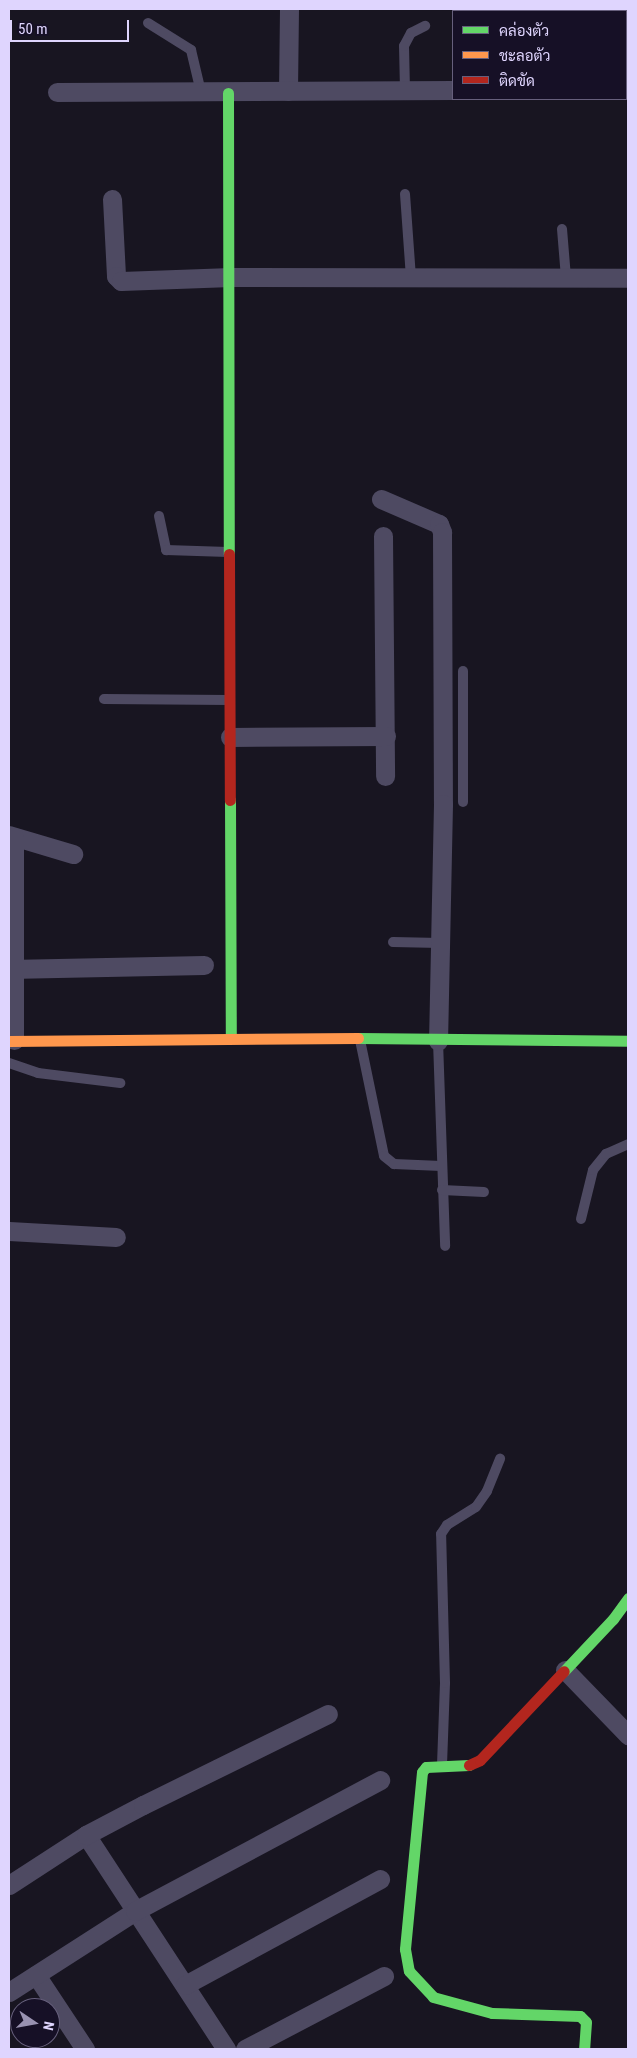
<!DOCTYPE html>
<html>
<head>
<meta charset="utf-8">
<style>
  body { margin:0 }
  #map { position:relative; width:637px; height:2058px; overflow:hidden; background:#181521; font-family:"Roboto Condensed",Sarabun,sans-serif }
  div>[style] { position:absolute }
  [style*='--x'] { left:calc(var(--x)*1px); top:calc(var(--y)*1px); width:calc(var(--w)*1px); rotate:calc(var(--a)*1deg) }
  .lane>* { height:10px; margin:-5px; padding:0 5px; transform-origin:5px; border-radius:5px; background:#4e4a62 }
  .street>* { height:19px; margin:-9.5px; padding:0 9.5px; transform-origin:9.5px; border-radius:9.5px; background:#4e4a62 }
  .fast>* { height:11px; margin:-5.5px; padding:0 5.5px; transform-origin:5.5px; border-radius:5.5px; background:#63d668 }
  .slow>* { height:11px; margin:-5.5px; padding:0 5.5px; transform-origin:5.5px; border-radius:5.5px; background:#ff974d }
  .jam>* { height:11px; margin:-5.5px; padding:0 5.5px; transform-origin:5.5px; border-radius:5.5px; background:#b3261e }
  span { translate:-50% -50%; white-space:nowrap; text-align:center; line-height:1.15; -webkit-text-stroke:4.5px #161026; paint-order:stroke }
  .frame { position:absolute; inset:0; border:10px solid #dfd5fe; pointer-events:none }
  .legend { position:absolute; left:452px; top:10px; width:175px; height:90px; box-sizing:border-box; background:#161026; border:1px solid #665f7c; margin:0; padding:6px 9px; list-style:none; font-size:15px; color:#dfd5fe }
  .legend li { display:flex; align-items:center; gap:10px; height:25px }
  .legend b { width:25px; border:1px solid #665f7c }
  .north { position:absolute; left:10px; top:1998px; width:50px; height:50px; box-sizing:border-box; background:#161026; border:1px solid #665f7c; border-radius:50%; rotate:102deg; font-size:14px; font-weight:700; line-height:20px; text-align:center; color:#dfd5fe }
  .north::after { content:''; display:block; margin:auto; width:18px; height:22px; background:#9992b1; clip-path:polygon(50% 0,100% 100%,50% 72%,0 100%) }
  .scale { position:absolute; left:10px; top:20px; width:119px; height:22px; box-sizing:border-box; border:2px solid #dfd5fe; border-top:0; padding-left:6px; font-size:15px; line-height:18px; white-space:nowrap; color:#dfd5fe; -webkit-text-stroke:4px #161026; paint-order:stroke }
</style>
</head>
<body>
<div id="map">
  <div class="lane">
    <div style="--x:148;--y:23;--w:51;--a:32.1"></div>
    <div style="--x:191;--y:50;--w:43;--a:76.6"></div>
    <div style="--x:405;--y:90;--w:44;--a:-91.3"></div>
    <div style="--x:404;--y:46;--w:15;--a:-62"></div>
    <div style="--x:411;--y:33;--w:16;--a:-27"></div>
    <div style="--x:405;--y:194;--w:84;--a:85.9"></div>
    <div style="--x:562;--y:229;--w:49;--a:85.3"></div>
    <div style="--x:159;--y:516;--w:35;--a:78"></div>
    <div style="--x:166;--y:550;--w:62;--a:1.8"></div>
    <div style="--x:463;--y:671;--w:131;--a:90"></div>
    <div style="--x:104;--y:699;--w:125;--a:0.5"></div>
    <div style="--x:393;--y:942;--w:47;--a:1.2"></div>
    <div style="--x:360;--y:1040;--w:118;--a:78.3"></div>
    <div style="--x:384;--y:1156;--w:13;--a:39"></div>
    <div style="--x:394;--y:1164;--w:47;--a:2.4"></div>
    <div style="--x:438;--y:1041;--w:205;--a:88"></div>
    <div style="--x:9;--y:1063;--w:31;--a:19"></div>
    <div style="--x:38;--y:1073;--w:83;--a:7"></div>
    <div style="--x:442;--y:1190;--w:42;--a:2.7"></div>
    <div style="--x:581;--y:1219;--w:50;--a:-76.2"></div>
    <div style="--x:593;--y:1170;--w:21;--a:-51"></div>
    <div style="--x:606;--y:1154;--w:24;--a:-24"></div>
    <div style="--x:442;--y:1765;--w:82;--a:-87.9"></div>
    <div style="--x:445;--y:1683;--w:149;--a:-91.5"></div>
    <div style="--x:441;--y:1534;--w:11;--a:-56"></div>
    <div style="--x:447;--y:1525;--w:34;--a:-32"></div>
    <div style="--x:476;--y:1507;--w:19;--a:-55"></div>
    <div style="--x:487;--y:1491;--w:35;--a:-68"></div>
  </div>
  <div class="street">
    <div style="--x:626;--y:90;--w:2;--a:0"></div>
    <div style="--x:288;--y:91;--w:82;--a:-89.3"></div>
    <div style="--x:57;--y:92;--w:396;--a:-0.3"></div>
    <div style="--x:112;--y:199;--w:77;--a:87"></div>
    <div style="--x:116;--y:276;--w:7;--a:45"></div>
    <div style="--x:121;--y:281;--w:110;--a:-2.1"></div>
    <div style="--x:231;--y:277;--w:397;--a:0.1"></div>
    <div style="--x:381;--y:499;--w:63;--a:23.3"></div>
    <div style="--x:439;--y:524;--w:9;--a:69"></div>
    <div style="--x:442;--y:532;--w:272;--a:89.8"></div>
    <div style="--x:443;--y:804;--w:237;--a:91.2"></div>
    <div style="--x:383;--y:536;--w:240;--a:89.5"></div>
    <div style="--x:230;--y:737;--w:156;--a:-0.4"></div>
    <div style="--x:9;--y:835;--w:67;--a:16.5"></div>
    <div style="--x:9;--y:969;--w:195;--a:-1.2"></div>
    <div style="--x:14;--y:1040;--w:203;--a:-90"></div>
    <div style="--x:9;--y:1231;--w:107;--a:3.2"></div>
    <div style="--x:565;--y:1670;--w:91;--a:45.9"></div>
    <div style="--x:86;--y:1835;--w:256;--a:56.8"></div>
    <div style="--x:9;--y:1885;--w:92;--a:-33"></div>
    <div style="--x:86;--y:1835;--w:64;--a:-27.8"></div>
    <div style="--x:143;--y:1805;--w:206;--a:-26.2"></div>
    <div style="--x:36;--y:1975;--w:89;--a:56.5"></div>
    <div style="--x:185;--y:1985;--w:222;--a:-28.5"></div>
    <div style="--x:9;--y:1992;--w:150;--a:-32.7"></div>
    <div style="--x:135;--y:1911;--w:278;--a:-28.1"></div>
    <div style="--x:245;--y:2049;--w:157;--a:-27.7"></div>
  </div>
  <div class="fast">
    <div style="--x:228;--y:93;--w:461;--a:89.9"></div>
    <div style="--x:230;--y:800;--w:237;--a:89.8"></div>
    <div style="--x:358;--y:1038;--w:270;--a:0.6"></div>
    <div style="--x:564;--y:1671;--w:71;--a:-46.7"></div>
    <div style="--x:613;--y:1619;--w:26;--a:-54"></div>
    <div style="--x:469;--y:1765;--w:43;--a:177.3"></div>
    <div style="--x:426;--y:1767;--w:6;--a:129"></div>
    <div style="--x:422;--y:1772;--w:178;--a:95.5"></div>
    <div style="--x:405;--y:1949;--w:22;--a:80"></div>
    <div style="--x:409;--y:1971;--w:35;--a:47"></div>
    <div style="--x:433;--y:1997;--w:61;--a:15.2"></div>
    <div style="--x:492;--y:2013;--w:88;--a:2"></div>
    <div style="--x:580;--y:2016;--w:8;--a:45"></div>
    <div style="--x:586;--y:2022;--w:27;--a:94"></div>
  </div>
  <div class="slow">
    <div style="--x:9;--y:1041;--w:349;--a:-0.5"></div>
  </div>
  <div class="jam">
    <div style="--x:229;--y:554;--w:246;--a:89.8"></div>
    <div style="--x:469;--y:1765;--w:12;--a:-24"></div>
    <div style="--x:480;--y:1760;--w:122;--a:-46.7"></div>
  </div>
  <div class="frame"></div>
  <ul class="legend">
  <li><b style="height:6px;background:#63d668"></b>คล่องตัว</li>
  <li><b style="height:6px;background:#ff974d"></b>ชะลอตัว</li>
  <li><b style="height:6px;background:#b3261e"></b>ติดขัด</li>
  </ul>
  <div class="north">N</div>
  <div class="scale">50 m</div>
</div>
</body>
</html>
